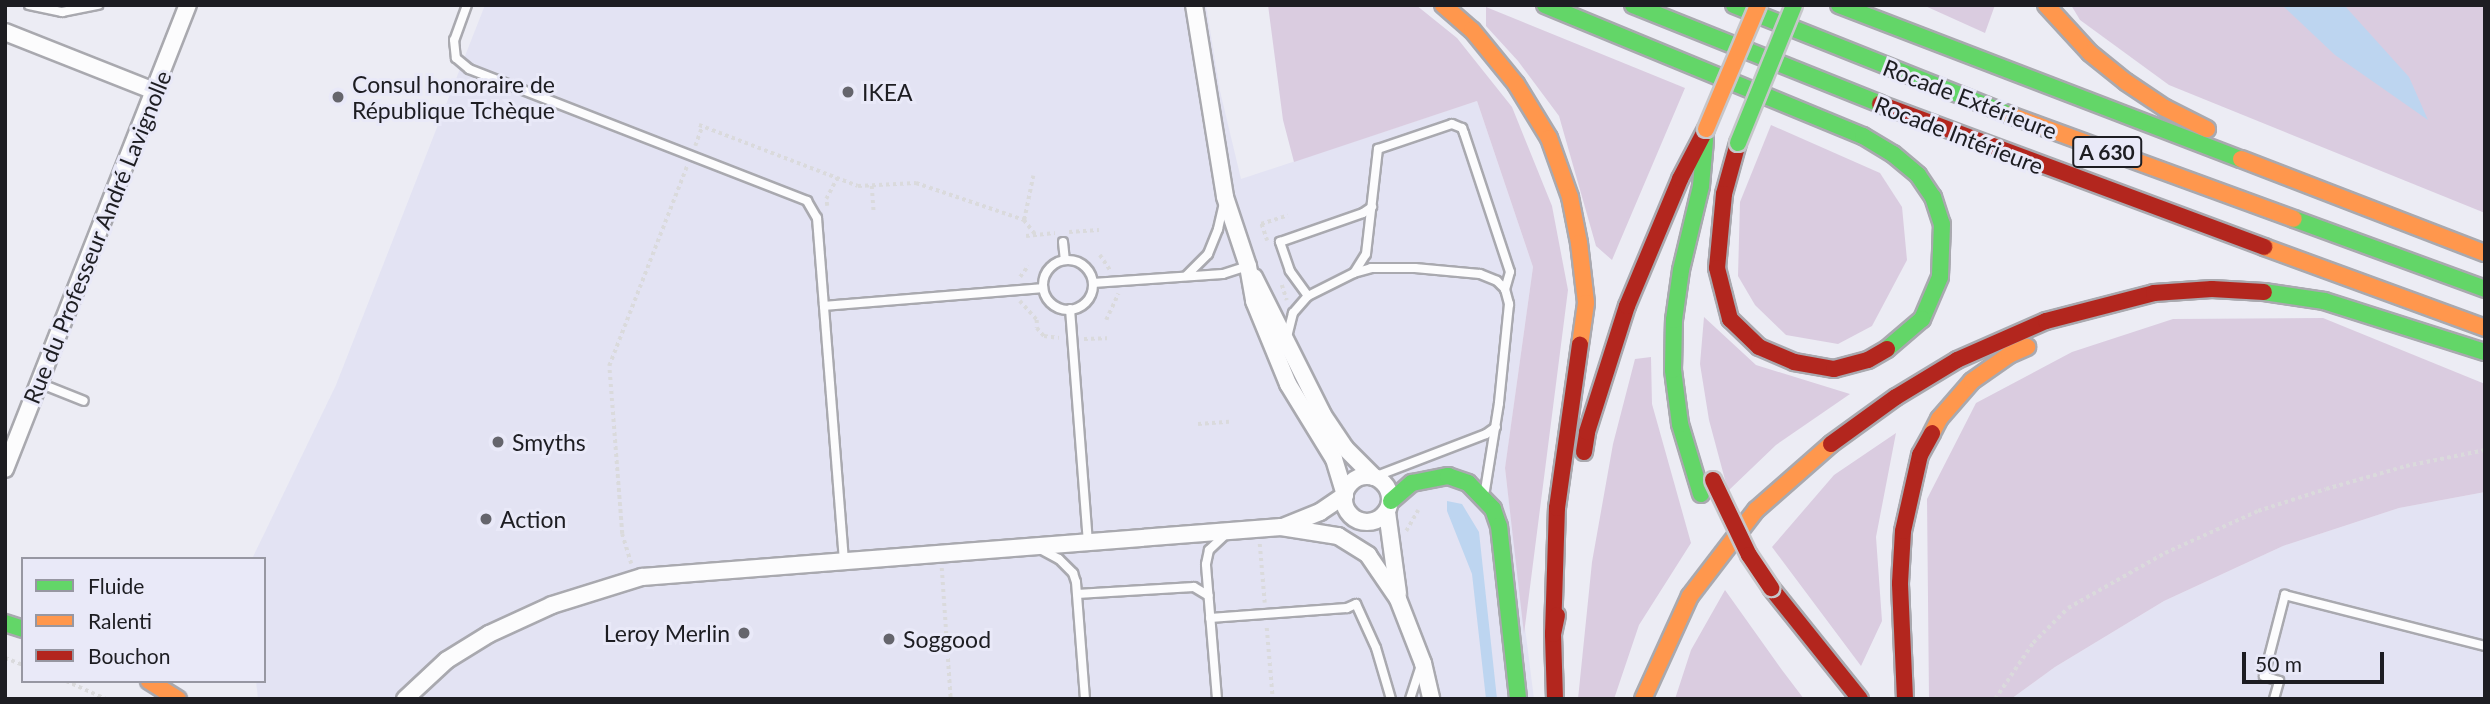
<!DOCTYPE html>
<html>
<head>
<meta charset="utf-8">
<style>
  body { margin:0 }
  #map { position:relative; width:2490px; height:704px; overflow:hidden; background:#ececf4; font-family:Lato,sans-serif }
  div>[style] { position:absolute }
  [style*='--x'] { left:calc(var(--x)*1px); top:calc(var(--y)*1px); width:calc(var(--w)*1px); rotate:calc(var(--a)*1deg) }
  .built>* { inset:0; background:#e3e3f3 }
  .green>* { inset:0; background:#dacce0 }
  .water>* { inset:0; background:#bdd5f0 }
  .path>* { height:3.5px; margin-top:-1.75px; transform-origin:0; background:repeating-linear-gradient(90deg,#dadadc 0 3.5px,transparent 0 7px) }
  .roads { filter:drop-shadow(2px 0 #a9a9af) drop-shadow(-2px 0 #a9a9af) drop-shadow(0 2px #a9a9af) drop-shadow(0 -2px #a9a9af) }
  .lane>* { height:8px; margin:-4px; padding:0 4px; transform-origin:4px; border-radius:4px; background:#fcfcfd }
  .lane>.ring { margin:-4px; padding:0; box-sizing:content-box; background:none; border:8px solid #fcfcfd; border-radius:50% }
  .street>* { height:16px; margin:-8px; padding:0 8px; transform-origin:8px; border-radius:8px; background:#fcfcfd }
  .street>.ring { margin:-8px; padding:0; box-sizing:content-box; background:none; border:16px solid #fcfcfd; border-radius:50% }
  .fast>* { height:16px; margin:-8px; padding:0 8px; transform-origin:8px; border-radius:8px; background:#63d668 }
  .slow>* { height:16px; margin:-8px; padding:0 8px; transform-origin:8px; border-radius:8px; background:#ff974d }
  .jam>* { height:16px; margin:-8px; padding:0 8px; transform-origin:8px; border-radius:8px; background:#b3261e }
  .bridges { filter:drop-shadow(2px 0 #c6c6ca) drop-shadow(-2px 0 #c6c6ca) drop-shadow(0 2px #c6c6ca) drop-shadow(0 -2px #c6c6ca) }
  .fast-bridge>* { height:16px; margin:-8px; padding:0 8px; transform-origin:8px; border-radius:8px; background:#63d668 }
  .slow-bridge>* { height:16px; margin:-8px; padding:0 8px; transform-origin:8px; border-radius:8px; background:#ff974d }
  .jam-bridge>* { height:16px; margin:-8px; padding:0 8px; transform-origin:8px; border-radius:8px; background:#b3261e }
  .dots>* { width:19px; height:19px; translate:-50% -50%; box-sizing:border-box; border:4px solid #e9e9f8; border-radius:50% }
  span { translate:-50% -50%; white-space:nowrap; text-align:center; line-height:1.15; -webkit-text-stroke:6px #e9e9f8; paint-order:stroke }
  .shield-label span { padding:2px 5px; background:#e9e9f8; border:2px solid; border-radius:5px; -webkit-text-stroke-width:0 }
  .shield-label { font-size:21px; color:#1d1d22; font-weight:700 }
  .poi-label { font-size:23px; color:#1d1d22 }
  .left { translate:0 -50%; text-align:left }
  .right { translate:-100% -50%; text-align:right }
  .street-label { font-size:23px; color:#1d1d22 }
  .frame { position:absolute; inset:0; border:7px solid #1d1d22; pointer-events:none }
  .legend { position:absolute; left:21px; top:557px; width:245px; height:126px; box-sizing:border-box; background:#e9e9f8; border:2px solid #9797a2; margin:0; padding:9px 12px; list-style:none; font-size:21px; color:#1d1d22 }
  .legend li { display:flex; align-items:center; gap:14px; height:35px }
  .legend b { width:35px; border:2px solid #9797a2 }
  .scale { position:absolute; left:2242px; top:652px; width:142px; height:32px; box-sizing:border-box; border:4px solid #1d1d22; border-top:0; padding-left:9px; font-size:21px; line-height:24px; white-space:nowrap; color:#1d1d22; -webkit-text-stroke:5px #e9e9f8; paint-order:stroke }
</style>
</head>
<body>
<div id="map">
  <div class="built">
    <div style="clip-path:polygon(485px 5px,1206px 5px,1220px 91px,1241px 179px,1477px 101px,1533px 267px,1505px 469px,1534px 699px,258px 699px,256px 681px,264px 681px,264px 559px,252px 559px,336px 385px)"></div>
    <div style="clip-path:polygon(2485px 492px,2485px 699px,2011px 699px,2055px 667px,2164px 601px,2283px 546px,2399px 508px)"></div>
  </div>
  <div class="green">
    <div style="clip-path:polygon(1268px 5px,1416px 5px,1457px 38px,1512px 107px,1552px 206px,1568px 290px,1524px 634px,1505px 468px,1533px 267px,1477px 101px,1294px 162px,1283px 120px)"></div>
    <div style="clip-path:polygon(1923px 5px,1995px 5px,1985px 33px)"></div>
    <div style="clip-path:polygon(2071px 5px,2485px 5px,2485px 213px,2169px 85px,2080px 20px)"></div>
    <div style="clip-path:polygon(1486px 7px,1685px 88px,1612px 260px,1596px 246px,1559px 116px,1518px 61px,1486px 26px)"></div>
    <div style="clip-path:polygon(1771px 125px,1880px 173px,1902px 207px,1907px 260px,1872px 326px,1838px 344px,1786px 335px,1755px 305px,1738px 276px,1740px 202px)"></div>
    <div style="clip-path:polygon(1704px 317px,1756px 365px,1850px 394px,1776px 445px,1728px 491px,1709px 420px,1700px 364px)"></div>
    <div style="clip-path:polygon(2323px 318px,2485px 384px,2485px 492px,2399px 508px,2283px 546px,2164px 601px,2055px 667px,2011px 699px,1929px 699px,1927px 499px,1976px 403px,2072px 352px,2173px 319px)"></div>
    <div style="clip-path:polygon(1651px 357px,1652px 404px,1691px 543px,1639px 625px,1614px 699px,1578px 699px,1592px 562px,1613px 444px,1635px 359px)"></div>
    <div style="clip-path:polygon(1896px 433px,1876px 537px,1882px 621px,1861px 666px,1772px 547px,1834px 475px)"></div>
    <div style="clip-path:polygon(1725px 590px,1782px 670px,1804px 699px,1675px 699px,1691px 650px)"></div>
  </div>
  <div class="water">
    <div style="clip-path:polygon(2282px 5px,2344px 5px,2409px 77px,2428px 120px,2335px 55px)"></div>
    <div style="clip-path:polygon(1447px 501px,1462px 504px,1479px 532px,1497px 699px,1486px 699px,1472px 574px,1447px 511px)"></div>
  </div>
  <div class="path">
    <div style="--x:699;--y:125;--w:170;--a:21"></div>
    <div style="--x:858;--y:186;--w:58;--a:-3"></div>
    <div style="--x:916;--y:183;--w:114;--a:18.9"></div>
    <div style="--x:1024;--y:220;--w:45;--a:-78.4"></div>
    <div style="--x:695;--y:146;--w:20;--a:-70"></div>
    <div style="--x:872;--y:186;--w:26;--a:86"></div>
    <div style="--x:827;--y:206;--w:7;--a:-98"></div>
    <div style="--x:826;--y:199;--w:24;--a:-62"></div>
    <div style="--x:1024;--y:220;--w:18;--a:52"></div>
    <div style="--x:1069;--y:232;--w:30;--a:-4"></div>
    <div style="--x:1026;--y:236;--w:29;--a:-6"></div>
    <div style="--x:1267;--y:241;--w:18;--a:-109"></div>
    <div style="--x:1261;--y:224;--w:28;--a:-18"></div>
    <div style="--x:1100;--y:255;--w:18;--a:56"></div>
    <div style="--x:1020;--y:277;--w:14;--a:-54"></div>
    <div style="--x:1282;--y:285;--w:16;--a:72"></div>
    <div style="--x:1020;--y:301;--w:25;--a:48"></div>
    <div style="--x:1037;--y:320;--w:8;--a:90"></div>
    <div style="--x:1037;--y:328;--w:11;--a:49"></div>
    <div style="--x:1044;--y:336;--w:15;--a:8"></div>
    <div style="--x:1106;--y:320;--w:29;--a:-65"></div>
    <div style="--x:1084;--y:339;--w:23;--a:-2"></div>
    <div style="--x:1198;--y:424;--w:31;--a:-4"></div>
    <div style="--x:1406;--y:531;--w:24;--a:-60"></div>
    <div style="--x:1260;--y:544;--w:59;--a:85.2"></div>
    <div style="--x:631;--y:564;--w:31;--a:-107"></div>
    <div style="--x:622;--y:534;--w:169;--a:-94.4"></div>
    <div style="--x:609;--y:366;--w:215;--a:-68.7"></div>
    <div style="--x:942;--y:568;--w:131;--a:86.1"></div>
    <div style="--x:1267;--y:628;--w:71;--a:85.2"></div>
    <div style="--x:5;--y:658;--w:19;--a:21"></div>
    <div style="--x:66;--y:681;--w:44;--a:24.2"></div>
    <div style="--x:1995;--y:699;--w:68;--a:-55.8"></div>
    <div style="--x:2033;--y:643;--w:49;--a:-45"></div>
    <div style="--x:2068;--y:608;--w:112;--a:-29.6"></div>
    <div style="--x:2165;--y:553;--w:102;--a:-24.3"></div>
    <div style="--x:2258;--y:511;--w:71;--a:-17.9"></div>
    <div style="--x:2326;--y:489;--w:83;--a:-16"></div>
    <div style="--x:2406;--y:466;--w:81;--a:-11.4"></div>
  </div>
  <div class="roads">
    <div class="lane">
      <div style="--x:29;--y:5;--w:34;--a:12"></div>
      <div style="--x:62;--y:12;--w:37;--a:-11"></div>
      <div style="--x:467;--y:5;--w:37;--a:110"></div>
      <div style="--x:454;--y:40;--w:18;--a:84"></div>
      <div style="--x:456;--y:58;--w:17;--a:40"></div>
      <div style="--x:469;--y:69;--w:363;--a:21.3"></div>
      <div style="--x:807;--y:201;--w:20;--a:60"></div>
      <div style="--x:817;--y:218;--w:344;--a:85.5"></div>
      <div style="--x:1063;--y:242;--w:18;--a:84"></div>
      <div class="ring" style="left:1043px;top:260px;width:42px;height:42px"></div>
      <div style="--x:1354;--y:273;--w:22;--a:-58"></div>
      <div style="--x:1366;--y:254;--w:106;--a:-83.5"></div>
      <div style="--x:1378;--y:149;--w:78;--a:-18.7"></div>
      <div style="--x:1452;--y:124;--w:11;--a:22"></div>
      <div style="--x:1462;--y:128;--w:5;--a:68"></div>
      <div style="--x:1464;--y:133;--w:146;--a:71.7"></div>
      <div style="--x:1510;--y:272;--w:18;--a:106"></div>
      <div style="--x:1186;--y:276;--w:31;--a:-45"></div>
      <div style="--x:1208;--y:254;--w:27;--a:-68"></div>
      <div style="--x:1218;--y:229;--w:27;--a:-77"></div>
      <div style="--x:1093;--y:283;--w:130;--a:-4"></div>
      <div style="--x:1223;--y:274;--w:26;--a:-18"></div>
      <div style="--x:1308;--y:296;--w:31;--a:-126"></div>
      <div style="--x:1290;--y:271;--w:31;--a:-109"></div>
      <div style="--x:1280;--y:242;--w:88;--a:-19.3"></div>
      <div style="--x:1363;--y:213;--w:11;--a:-34"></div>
      <div style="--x:824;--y:306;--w:220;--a:-4.7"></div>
      <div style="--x:1070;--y:309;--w:234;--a:85.6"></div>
      <div style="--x:1287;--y:337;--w:25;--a:-76"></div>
      <div style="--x:1293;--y:313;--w:23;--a:-49"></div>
      <div style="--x:1308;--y:296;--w:51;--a:-26.6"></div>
      <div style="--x:1354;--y:273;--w:18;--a:-16"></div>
      <div style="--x:1371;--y:268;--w:44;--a:0"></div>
      <div style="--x:1415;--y:268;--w:65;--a:5.3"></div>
      <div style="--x:1480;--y:274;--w:18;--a:22"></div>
      <div style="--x:1497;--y:281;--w:11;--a:45"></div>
      <div style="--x:1505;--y:289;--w:16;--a:75"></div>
      <div style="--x:1509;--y:304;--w:100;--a:95.8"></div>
      <div style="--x:1499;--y:403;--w:88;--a:99.1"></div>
      <div style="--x:39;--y:383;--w:48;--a:21.8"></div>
      <div style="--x:1374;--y:477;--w:120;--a:-21"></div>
      <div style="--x:1486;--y:434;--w:12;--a:-35"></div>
      <div style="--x:1040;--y:549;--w:21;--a:28"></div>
      <div style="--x:1059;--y:559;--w:20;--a:45"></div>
      <div style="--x:1073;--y:573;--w:9;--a:72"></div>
      <div style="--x:1076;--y:582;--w:117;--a:85.6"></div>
      <div style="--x:1077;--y:594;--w:117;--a:-3.4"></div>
      <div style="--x:1194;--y:587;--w:17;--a:31"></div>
      <div style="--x:1210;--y:618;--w:137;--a:-4.2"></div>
      <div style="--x:1347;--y:608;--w:10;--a:-24"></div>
      <div style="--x:1356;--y:604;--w:48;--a:65.6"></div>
      <div style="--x:1376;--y:648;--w:53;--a:73.6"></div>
      <div style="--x:1217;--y:699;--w:135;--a:-94.7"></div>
      <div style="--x:1206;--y:564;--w:14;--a:-78"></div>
      <div style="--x:1209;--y:550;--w:21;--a:-43"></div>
      <div style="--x:1410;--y:699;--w:35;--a:-72"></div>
      <div style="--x:2274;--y:699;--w:19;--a:-74"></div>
      <div style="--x:2279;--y:681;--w:16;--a:-162"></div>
      <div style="--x:2264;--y:676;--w:84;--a:-75.5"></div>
      <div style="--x:2285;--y:595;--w:206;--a:14.3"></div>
    </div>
    <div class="street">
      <div style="--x:1194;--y:5;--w:194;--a:80.8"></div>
      <div style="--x:1225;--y:197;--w:73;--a:71.6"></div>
      <div style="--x:1248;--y:266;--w:36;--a:80"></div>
      <div style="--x:1254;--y:301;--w:90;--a:67.7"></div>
      <div style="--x:1288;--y:384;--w:88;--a:58.5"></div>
      <div style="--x:1334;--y:459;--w:38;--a:73"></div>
      <div style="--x:1345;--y:495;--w:30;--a:146"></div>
      <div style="--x:1320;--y:512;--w:38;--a:158"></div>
      <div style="--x:5;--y:32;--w:160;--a:21.6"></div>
      <div style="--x:1254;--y:277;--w:154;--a:63.4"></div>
      <div style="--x:1323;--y:415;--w:40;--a:56"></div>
      <div style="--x:1345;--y:448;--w:41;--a:45"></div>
      <div style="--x:5;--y:469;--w:499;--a:-68.5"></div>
      <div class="ring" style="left:1344px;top:476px;width:30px;height:30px"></div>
      <div style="--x:1387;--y:512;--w:82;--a:82.3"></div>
      <div style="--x:405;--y:699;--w:57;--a:-42.9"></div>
      <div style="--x:447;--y:660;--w:49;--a:-31.8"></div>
      <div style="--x:489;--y:634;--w:69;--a:-24.7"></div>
      <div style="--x:552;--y:605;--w:94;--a:-17.3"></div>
      <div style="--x:642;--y:577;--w:641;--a:-4.47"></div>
      <div style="--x:1281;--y:527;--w:58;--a:9"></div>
      <div style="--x:1338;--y:536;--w:36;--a:32"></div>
      <div style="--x:1368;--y:555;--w:53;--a:55.7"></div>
      <div style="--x:1398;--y:599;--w:69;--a:68.7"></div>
      <div style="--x:1423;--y:663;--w:37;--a:77"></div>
    </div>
    <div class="fast">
      <div style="--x:1545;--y:5;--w:344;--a:22.4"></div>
      <div style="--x:1863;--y:136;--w:35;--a:31"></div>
      <div style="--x:1893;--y:154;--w:33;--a:40"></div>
      <div style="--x:1918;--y:175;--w:27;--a:56"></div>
      <div style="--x:1933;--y:197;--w:28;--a:72"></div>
      <div style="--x:1942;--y:224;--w:53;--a:92.2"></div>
      <div style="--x:1940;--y:277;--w:46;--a:113.2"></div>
      <div style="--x:1922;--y:319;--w:46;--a:139.4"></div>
      <div style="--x:1633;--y:5;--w:266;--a:21.8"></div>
      <div style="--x:1734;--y:5;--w:297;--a:21.7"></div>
      <div style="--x:1839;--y:5;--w:430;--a:21"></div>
      <div style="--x:2294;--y:219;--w:203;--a:20.1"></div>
      <div style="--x:2264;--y:292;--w:61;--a:8.5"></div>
      <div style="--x:2324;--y:301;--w:169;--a:17.6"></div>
      <div style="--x:1701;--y:494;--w:73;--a:-106.7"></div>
      <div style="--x:1680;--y:424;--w:54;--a:-97.4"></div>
      <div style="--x:1673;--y:370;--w:50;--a:-88.9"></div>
      <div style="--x:1674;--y:320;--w:50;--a:-82"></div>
      <div style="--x:1681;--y:270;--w:86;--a:-76.6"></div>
      <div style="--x:1701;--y:186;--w:46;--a:-85"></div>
      <div style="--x:1391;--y:501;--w:28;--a:-41"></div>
      <div style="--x:1412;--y:483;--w:37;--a:-11"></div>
      <div style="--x:1448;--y:476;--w:21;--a:19"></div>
      <div style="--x:1468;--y:483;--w:36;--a:46"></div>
      <div style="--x:1493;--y:509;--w:18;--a:71"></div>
      <div style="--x:1499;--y:526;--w:174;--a:83.7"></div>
      <div style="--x:5;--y:623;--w:19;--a:18"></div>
    </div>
    <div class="slow">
      <div style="--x:1443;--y:5;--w:38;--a:41"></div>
      <div style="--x:1472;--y:30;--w:70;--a:50.8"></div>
      <div style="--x:1516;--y:84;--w:63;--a:58.6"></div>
      <div style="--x:1549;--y:138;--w:63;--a:70.4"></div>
      <div style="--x:1570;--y:197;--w:47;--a:78.9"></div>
      <div style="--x:1579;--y:243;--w:60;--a:83.3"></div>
      <div style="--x:1586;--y:303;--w:42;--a:98.1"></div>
      <div style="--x:2046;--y:5;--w:65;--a:47.5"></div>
      <div style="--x:2090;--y:53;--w:46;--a:38.9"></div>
      <div style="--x:2126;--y:82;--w:47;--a:33.7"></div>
      <div style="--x:2165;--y:108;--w:47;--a:26.6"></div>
      <div style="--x:2010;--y:115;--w:302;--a:20.1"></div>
      <div style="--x:2241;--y:159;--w:261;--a:21.1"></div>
      <div style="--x:2264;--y:247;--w:235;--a:20.1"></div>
      <div style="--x:1932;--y:433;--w:16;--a:-63"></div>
      <div style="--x:1939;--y:419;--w:50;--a:-49"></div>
      <div style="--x:1972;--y:381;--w:45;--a:-35.1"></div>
      <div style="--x:2009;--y:355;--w:20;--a:-24"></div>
      <div style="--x:149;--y:681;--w:34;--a:32"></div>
      <div style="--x:1643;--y:699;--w:113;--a:-65.5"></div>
      <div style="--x:1690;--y:596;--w:108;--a:-52.5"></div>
      <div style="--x:1756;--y:510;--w:100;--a:-41.3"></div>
    </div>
    <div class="jam">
      <div style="--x:1880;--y:104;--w:410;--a:20.4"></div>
      <div style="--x:1738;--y:143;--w:53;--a:105.4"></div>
      <div style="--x:1724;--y:194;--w:74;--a:95.4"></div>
      <div style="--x:1717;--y:268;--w:53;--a:75.7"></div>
      <div style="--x:1730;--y:319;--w:40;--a:44"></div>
      <div style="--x:1759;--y:347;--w:38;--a:23"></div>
      <div style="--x:1794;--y:362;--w:41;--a:9.9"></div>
      <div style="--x:1834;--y:369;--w:35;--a:-15"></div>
      <div style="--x:1868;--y:360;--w:22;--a:-30"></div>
      <div style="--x:1831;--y:444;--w:80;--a:-35.9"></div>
      <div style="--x:1896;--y:397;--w:71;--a:-31.2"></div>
      <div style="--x:1957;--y:360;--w:97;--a:-23.7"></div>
      <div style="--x:2046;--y:321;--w:112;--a:-14.5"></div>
      <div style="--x:2154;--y:293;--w:58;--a:-3.9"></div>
      <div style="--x:2212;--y:289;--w:52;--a:3.3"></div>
      <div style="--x:1584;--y:452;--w:20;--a:-81"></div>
      <div style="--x:1587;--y:432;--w:132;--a:-72.4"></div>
      <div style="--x:1627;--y:306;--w:138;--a:-67.3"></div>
      <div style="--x:1680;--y:179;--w:56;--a:-62.5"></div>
      <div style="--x:1771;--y:588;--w:142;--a:51.3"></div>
      <div style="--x:1553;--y:634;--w:126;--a:-88.2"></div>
      <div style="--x:1557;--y:508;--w:165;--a:-82"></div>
      <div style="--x:1555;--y:699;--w:65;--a:-91.8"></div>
      <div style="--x:1553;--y:634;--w:19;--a:-78"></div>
      <div style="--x:1905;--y:699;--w:116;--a:-92.5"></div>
      <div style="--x:1900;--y:583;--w:52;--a:-86.7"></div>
      <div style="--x:1903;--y:531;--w:78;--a:-77.4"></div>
      <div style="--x:1920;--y:455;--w:25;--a:-61"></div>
    </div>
  </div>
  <div class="bridges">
    <div class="fast-bridge">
      <div style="--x:1738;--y:143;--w:149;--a:-67.9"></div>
    </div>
    <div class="slow-bridge">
      <div style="--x:1706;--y:129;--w:134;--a:-67.2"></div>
    </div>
    <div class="jam-bridge">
      <div style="--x:1713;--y:480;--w:83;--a:64.4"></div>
      <div style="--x:1749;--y:555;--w:40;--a:56"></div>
    </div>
  </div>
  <div class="dots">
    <div style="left:848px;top:92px;background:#65656c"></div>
    <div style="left:338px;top:97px;background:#65656c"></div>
    <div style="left:498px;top:442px;background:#65656c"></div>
    <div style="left:486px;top:519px;background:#65656c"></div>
    <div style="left:744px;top:633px;background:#65656c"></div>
    <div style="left:889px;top:639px;background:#65656c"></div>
  </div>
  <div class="shield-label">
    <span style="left:2107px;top:152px">A 630</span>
  </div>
  <div class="poi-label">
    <span class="left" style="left:352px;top:97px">Consul honoraire de<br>République Tchèque</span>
    <span class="left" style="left:862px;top:92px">IKEA</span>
    <span class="left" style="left:512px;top:442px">Smyths</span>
    <span class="left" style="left:500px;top:519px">Action</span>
    <span class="right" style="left:730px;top:633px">Leroy Merlin</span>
    <span class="left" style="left:903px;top:639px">Soggood</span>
  </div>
  <div class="street-label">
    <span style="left:1970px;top:99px;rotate:21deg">Rocade Extérieure</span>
    <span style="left:1959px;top:135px;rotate:21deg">Rocade Intérieure</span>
    <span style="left:97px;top:237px;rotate:-68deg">Rue du Professeur André Lavignolle</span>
  </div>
  <div class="frame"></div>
  <ul class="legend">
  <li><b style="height:9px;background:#63d668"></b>Fluide</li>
  <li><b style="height:9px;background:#ff974d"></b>Ralenti</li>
  <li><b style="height:9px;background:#b3261e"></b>Bouchon</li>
  </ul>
  <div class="scale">50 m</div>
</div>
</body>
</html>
